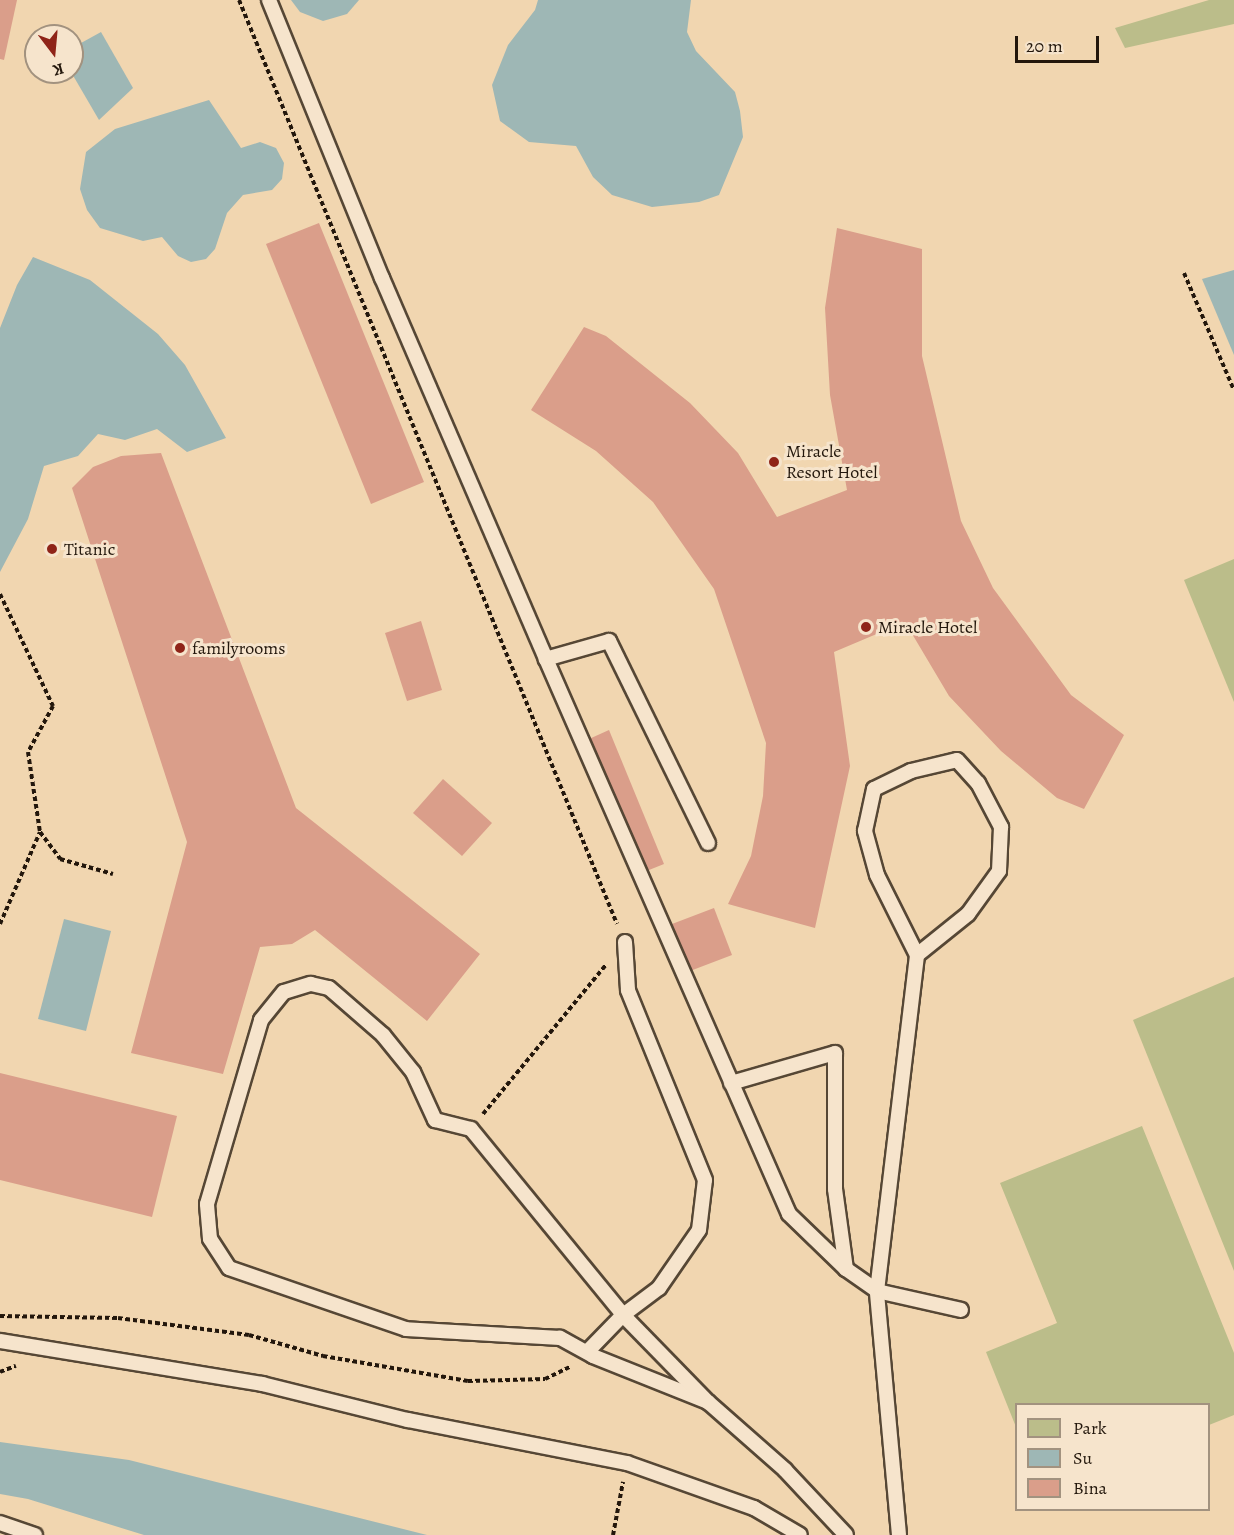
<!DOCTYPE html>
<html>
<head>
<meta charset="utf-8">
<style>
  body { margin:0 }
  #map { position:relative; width:1234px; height:1535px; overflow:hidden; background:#f1d6b0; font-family:Alegreya,serif }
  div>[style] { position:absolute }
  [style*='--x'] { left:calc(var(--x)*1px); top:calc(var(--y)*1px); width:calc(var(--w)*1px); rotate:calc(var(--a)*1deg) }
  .green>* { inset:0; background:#bbbd8a }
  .water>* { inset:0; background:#9eb7b5 }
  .building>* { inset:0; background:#da9e8a }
  .path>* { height:4px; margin-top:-2px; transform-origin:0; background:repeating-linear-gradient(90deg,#23170c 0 4.5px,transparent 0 7.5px) }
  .roads { filter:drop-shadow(2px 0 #564735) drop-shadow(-2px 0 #564735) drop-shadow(0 2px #564735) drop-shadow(0 -2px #564735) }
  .service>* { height:14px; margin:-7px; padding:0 7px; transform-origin:7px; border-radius:7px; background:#f6e4cc }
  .dots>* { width:16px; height:16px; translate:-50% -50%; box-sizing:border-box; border:3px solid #f6e4cc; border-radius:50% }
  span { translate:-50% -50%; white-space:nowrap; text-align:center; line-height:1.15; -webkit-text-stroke:6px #f6e4cc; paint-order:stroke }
  .poi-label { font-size:18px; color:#23170c }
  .left { translate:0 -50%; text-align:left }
  .legend { position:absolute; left:1015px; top:1403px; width:195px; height:108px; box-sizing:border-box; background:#f6e4cc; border:2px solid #a2927f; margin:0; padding:8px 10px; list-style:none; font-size:18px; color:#23170c }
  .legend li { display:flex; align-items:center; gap:12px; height:30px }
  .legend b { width:30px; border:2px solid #a2927f }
  .north { position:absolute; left:24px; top:24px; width:60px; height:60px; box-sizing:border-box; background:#f6e4cc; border:2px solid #a2927f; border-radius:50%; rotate:164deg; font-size:16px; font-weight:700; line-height:24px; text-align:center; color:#23170c }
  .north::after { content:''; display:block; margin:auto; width:21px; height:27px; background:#8f2418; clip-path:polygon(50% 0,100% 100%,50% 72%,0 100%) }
  .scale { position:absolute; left:1015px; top:36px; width:84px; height:27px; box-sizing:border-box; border:3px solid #23170c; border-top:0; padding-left:8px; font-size:18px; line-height:21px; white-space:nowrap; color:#23170c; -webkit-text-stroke:4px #f6e4cc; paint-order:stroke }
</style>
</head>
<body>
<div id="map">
  <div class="green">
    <div style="clip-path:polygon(1209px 0,1234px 0,1234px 24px,1125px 48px,1115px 28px)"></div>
    <div style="clip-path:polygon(1234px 559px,1234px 702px,1184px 580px)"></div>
    <div style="clip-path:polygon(1234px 977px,1234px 1271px,1133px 1020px)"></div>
    <div style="clip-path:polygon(1142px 1126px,1234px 1353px,1234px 1415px,1209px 1425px,1208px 1404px,1016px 1404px,1016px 1427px,986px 1352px,1057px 1323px,1000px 1183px)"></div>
  </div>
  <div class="water">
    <div style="clip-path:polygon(291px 0,359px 0,347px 14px,323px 21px,300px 12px)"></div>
    <div style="clip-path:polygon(538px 0,691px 0,687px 32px,696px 51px,735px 92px,740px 111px,743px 137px,719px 195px,699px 202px,652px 207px,612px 195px,593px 177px,576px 146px,529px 142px,500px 121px,492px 85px,508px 45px,535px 10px)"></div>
    <div style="clip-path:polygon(101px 32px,133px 88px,99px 120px,71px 72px,72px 48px)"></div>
    <div style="clip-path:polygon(209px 100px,241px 148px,260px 142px,276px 148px,284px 163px,282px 179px,272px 190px,243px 195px,227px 213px,215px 249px,206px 259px,191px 262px,178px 256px,162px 237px,143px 241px,100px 228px,87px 210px,80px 189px,86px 152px,115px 129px)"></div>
    <div style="clip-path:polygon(33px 257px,90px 280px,158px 334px,185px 365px,226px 438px,187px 452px,157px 429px,125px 440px,98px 434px,78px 456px,44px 466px,28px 519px,0 572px,0 328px,17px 285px)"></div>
    <div style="clip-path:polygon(1234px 270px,1234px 355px,1202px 279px)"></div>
    <div style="clip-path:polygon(64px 919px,111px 931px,86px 1031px,38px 1019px)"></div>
    <div style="clip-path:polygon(0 1442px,129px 1460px,427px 1535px,144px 1535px,28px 1499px,0 1494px)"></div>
  </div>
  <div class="building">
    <div style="clip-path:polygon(0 0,17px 0,4px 60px,0 59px)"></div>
    <div style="clip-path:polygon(319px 223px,424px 482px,371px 504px,266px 244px)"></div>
    <div style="clip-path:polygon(837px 228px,922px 249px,922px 356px,961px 521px,993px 588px,1071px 695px,1124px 735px,1084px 809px,1057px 798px,1001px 751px,949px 696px,905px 622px,834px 652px,850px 766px,815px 928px,728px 904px,751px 856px,763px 796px,766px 743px,714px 589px,653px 502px,596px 451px,531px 410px,584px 327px,606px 336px,690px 403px,738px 453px,777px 517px,847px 490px,830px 395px,825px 308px)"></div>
    <div style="clip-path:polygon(161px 453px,296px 808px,480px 954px,427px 1021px,315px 930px,292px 944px,260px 947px,223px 1074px,131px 1053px,187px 842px,72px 488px,93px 467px,121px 456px)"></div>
    <div style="clip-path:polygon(421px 621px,442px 690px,407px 701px,385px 633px)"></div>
    <div style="clip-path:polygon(609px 730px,664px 864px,644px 872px,589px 739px)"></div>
    <div style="clip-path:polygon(443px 779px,492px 823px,462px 856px,413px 813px)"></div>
    <div style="clip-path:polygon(714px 908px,732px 955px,690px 971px,672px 924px)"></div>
    <div style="clip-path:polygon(0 1073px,177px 1116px,152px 1217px,0 1180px)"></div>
  </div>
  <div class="path">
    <div style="--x:239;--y:0;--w:998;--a:67.75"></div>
    <div style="--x:1184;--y:273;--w:127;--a:66.9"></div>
    <div style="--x:0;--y:594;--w:124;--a:64.7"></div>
    <div style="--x:53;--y:706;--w:52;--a:118.5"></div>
    <div style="--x:28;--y:752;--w:81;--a:81.5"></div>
    <div style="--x:40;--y:832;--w:34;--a:53"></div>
    <div style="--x:60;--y:859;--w:55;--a:15.8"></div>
    <div style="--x:0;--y:924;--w:100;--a:-66.5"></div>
    <div style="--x:483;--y:1114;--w:193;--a:-50.5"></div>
    <div style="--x:0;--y:1316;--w:118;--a:1"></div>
    <div style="--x:118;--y:1318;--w:132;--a:7.4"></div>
    <div style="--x:249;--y:1335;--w:77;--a:15.8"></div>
    <div style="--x:323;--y:1356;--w:147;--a:9.8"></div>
    <div style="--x:468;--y:1381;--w:77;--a:-1.5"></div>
    <div style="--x:545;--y:1379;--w:28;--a:-26"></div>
    <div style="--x:0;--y:1372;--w:17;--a:-21"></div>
    <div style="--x:613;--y:1535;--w:54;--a:-79.3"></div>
  </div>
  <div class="roads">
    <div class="service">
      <div style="--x:269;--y:0;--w:300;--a:67.9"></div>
      <div style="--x:382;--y:278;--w:415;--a:66.7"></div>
      <div style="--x:708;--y:843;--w:225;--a:-116.1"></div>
      <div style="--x:609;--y:641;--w:66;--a:164.1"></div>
      <div style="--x:546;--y:659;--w:606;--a:66.35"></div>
      <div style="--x:789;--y:1214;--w:79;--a:44"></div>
      <div style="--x:846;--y:1269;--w:38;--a:35"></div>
      <div style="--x:877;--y:1291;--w:86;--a:12.7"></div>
      <div style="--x:731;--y:1083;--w:108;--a:-16.1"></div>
      <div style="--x:835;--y:1053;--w:136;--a:90"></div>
      <div style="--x:835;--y:1189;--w:81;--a:82.2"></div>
      <div style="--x:0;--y:1341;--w:266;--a:9.3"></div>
      <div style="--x:262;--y:1384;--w:150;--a:13.9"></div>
      <div style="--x:408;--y:1420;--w:223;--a:11.1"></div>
      <div style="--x:627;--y:1463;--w:135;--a:19.5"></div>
      <div style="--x:754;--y:1508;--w:53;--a:30.4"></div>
      <div style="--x:587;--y:1352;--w:52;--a:-45.8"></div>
      <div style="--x:623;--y:1315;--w:45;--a:-36.9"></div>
      <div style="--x:659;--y:1288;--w:70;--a:-55.4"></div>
      <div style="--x:699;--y:1230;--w:50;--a:-83.2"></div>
      <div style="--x:705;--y:1180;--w:205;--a:-112.1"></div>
      <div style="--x:628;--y:990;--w:48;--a:-93.6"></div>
      <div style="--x:708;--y:1402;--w:124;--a:-158.2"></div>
      <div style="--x:593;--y:1356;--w:38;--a:-151"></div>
      <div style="--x:560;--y:1338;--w:154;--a:-176.7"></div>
      <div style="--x:406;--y:1329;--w:187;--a:-161"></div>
      <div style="--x:229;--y:1268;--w:35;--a:-123"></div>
      <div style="--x:210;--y:1239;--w:35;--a:-95"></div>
      <div style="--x:207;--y:1204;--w:192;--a:-73.6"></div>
      <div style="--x:261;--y:1020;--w:36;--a:-51"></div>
      <div style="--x:284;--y:992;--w:28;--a:-17"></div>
      <div style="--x:311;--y:984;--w:18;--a:13"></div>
      <div style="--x:329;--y:988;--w:72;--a:41"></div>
      <div style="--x:383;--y:1035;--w:48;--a:51"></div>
      <div style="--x:413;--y:1072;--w:53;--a:65.4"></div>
      <div style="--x:435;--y:1120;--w:37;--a:14"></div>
      <div style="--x:471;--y:1129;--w:240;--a:50.7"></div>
      <div style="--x:623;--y:1315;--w:122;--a:45.7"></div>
      <div style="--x:708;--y:1402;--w:103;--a:41.4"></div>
      <div style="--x:785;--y:1470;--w:89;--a:46.8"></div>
      <div style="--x:0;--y:1523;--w:37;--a:19"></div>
      <div style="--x:899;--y:1535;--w:245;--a:-95.2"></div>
      <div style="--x:877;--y:1291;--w:338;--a:-83.2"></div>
      <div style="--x:917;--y:955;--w:89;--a:-116.6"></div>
      <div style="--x:877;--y:875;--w:46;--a:-105.3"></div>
      <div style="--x:865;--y:831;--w:43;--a:-77.9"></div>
      <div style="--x:874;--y:789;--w:41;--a:-25.9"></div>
      <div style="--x:911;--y:771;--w:47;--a:-13.4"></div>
      <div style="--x:957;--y:760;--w:31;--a:48"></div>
      <div style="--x:978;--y:783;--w:50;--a:62.4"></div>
      <div style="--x:1001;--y:827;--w:44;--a:92.6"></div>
      <div style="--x:999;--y:871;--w:53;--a:125.8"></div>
      <div style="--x:968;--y:914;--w:65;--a:141.2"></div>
    </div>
  </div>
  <div class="dots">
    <div style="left:774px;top:462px;background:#8f2418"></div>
    <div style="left:52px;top:549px;background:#8f2418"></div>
    <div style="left:866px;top:627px;background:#8f2418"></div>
    <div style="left:180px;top:648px;background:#8f2418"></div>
  </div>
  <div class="poi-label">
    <span class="left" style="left:786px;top:462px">Miracle<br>Resort Hotel</span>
    <span class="left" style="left:64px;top:549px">Titanic</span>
    <span class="left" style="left:878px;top:627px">Miracle Hotel</span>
    <span class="left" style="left:192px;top:648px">familyrooms</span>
  </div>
  <ul class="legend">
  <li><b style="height:16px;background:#bbbd8a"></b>Park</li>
  <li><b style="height:16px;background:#9eb7b5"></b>Su</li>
  <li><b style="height:16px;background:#da9e8a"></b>Bina</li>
  </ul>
  <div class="north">K</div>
  <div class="scale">20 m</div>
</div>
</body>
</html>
